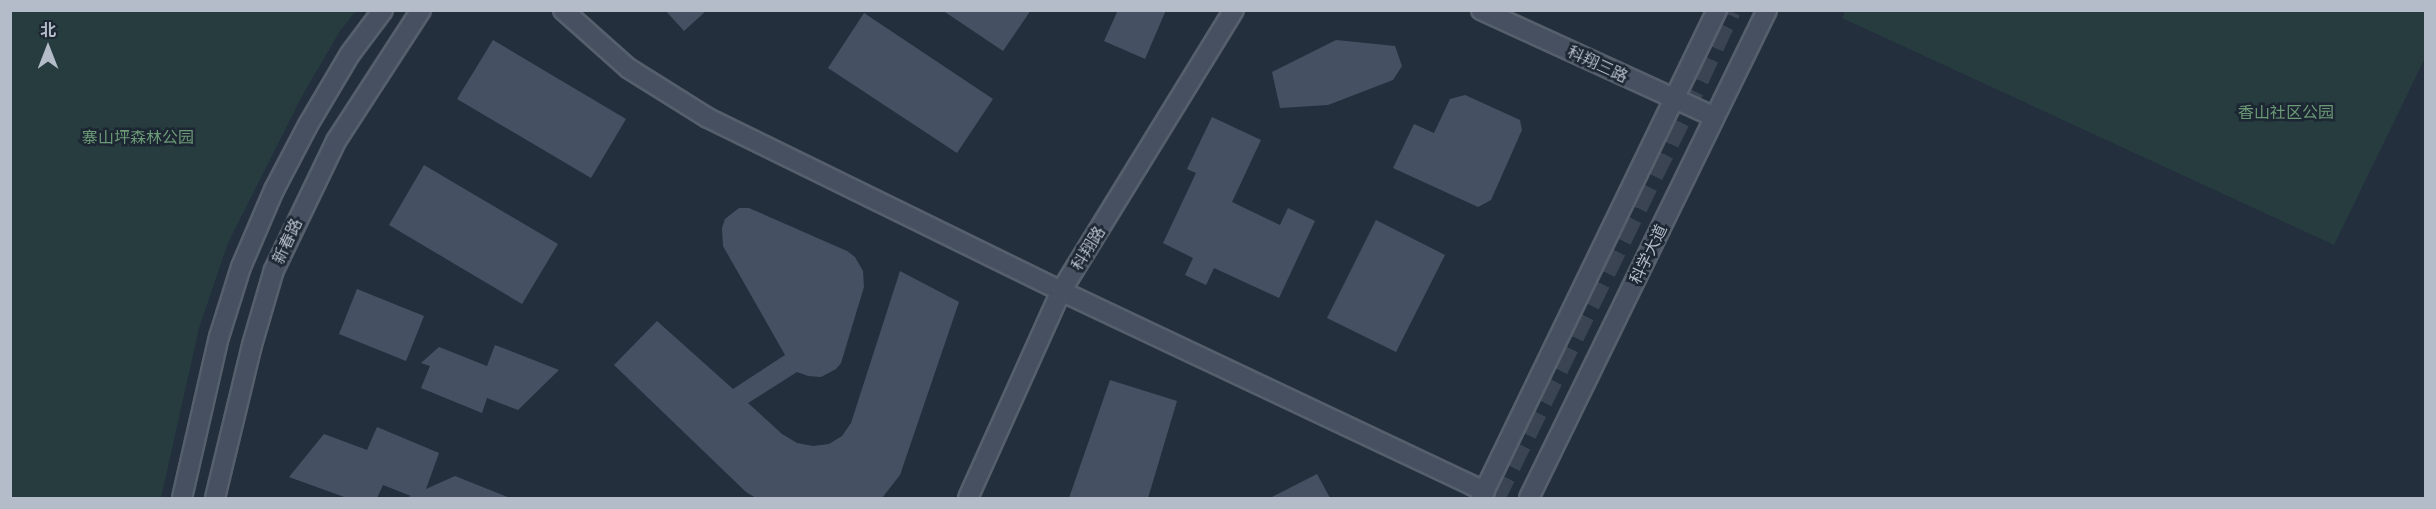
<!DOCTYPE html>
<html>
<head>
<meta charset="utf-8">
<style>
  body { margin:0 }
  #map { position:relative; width:2436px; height:509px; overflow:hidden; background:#242f3e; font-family:"Asap Condensed","Noto Sans SC",sans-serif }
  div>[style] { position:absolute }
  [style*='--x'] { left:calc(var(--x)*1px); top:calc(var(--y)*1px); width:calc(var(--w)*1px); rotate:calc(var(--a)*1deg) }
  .green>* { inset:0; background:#263c3f }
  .building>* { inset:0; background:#455162 }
  .highway-tunnel>* { height:24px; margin-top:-12px; transform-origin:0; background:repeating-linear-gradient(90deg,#3a4453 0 24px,transparent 0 36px) }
  .roads { filter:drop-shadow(2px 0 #565f6c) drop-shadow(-2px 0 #565f6c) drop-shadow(0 2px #565f6c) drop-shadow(0 -2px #565f6c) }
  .secondary>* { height:18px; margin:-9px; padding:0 9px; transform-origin:9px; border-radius:9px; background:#465061 }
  span { translate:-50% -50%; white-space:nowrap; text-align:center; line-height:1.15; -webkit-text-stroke:5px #1d2633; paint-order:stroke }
  .street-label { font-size:16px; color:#b4bcc9 }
  .park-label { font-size:16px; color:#6b9a76 }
  .frame { position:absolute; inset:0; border:12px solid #b4bcc9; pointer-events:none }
  .north { position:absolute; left:18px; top:18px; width:60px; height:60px; -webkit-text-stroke:4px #1d2633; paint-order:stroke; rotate:0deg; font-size:16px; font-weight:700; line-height:24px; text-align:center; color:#b4bcc9 }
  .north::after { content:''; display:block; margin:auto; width:21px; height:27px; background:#b4bcc9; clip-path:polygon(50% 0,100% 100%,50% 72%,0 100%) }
</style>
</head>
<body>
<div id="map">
  <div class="green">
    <div style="clip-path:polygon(10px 11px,356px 11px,340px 31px,302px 96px,228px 243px,199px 328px,161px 498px,11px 498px)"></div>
    <div style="clip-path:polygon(1845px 11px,2425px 11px,2425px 58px,2334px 245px,1842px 18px)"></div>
  </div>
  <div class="building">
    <div style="clip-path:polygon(665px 10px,707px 10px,684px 31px)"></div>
    <div style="clip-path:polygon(942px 10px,1031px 10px,1003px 51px)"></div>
    <div style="clip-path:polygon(1118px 10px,1166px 10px,1145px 59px,1104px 41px)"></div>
    <div style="clip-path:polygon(864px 13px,993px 99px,957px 153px,828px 68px)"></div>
    <div style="clip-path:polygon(493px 40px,626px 119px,591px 178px,457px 99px)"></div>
    <div style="clip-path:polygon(1336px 40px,1395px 46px,1402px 66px,1393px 80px,1328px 105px,1280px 108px,1272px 72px)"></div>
    <div style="clip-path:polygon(1465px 95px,1520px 120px,1522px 130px,1491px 200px,1478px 207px,1393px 168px,1414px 124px,1434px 133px,1450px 99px)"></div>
    <div style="clip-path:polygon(1212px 117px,1261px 140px,1232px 202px,1280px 225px,1288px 208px,1315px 221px,1279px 298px,1214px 268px,1206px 285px,1185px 275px,1193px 258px,1163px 243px,1196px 173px,1187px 169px)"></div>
    <div style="clip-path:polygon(424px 165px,558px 244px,522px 304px,389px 225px)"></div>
    <div style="clip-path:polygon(739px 208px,749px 208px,847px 251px,855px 257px,863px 271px,864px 287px,841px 363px,836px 369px,821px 377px,808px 376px,797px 372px,748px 403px,782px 434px,797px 443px,813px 446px,829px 444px,842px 436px,851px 423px,900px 271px,959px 302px,900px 475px,882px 498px,756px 498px,746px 492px,614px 365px,657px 321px,733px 389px,785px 355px,723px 246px,722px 228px,725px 219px)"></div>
    <div style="clip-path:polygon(1376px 220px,1445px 255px,1396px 352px,1327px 318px)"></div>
    <div style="clip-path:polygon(357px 289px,424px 316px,406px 361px,339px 334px)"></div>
    <div style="clip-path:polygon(495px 345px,559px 370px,518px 410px,487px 398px,482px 413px,421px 388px,430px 366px,421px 363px,439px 347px,487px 366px)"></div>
    <div style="clip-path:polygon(1110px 380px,1177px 401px,1148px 498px,1069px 498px)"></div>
    <div style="clip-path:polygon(377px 427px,439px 453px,426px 489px,455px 476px,510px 498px,405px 498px,411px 496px,383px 485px,377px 498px,347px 498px,289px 477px,324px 434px,367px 450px)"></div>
    <div style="clip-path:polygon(1317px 474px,1330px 498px,1270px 498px)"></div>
  </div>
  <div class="highway-tunnel">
    <div style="--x:1493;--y:498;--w:430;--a:-63.9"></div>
    <div style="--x:1682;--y:112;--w:112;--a:-65.3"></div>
  </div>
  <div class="roads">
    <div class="secondary">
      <div style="--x:563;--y:10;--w:87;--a:41.7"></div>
      <div style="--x:628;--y:68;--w:94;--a:32"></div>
      <div style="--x:708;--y:118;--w:393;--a:26.1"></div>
      <div style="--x:1061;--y:291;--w:469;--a:25.3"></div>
      <div style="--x:1481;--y:10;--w:257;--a:24.6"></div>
      <div style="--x:182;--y:498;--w:165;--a:-77.1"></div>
      <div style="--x:219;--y:337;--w:73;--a:-72.6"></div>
      <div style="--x:241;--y:267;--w:84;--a:-66.8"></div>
      <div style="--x:274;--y:190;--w:73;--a:-62.4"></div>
      <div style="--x:308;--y:125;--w:82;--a:-59.4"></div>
      <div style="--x:350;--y:54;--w:55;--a:-53.1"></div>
      <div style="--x:215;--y:498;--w:157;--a:-76.4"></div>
      <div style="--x:252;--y:345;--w:78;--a:-73.7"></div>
      <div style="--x:274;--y:270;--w:143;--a:-64.3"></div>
      <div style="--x:336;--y:141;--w:156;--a:-57"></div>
      <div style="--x:968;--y:498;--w:227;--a:-65.8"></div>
      <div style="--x:1061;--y:291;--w:330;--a:-58.4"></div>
      <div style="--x:1481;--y:498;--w:542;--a:-64.19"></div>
      <div style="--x:1529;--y:498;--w:543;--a:-64"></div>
    </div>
  </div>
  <div class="street-label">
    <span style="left:1598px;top:64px;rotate:25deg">科翔三路</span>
    <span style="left:287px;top:241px;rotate:-65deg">新春路</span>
    <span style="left:1088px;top:248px;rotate:-58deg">科翔路</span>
    <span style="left:1648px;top:254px;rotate:-64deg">科学大道</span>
  </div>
  <div class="park-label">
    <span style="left:2286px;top:112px">香山社区公园</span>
    <span style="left:138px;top:137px">寨山坪森林公园</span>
  </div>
  <div class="frame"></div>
  <div class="north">北</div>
</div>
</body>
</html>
